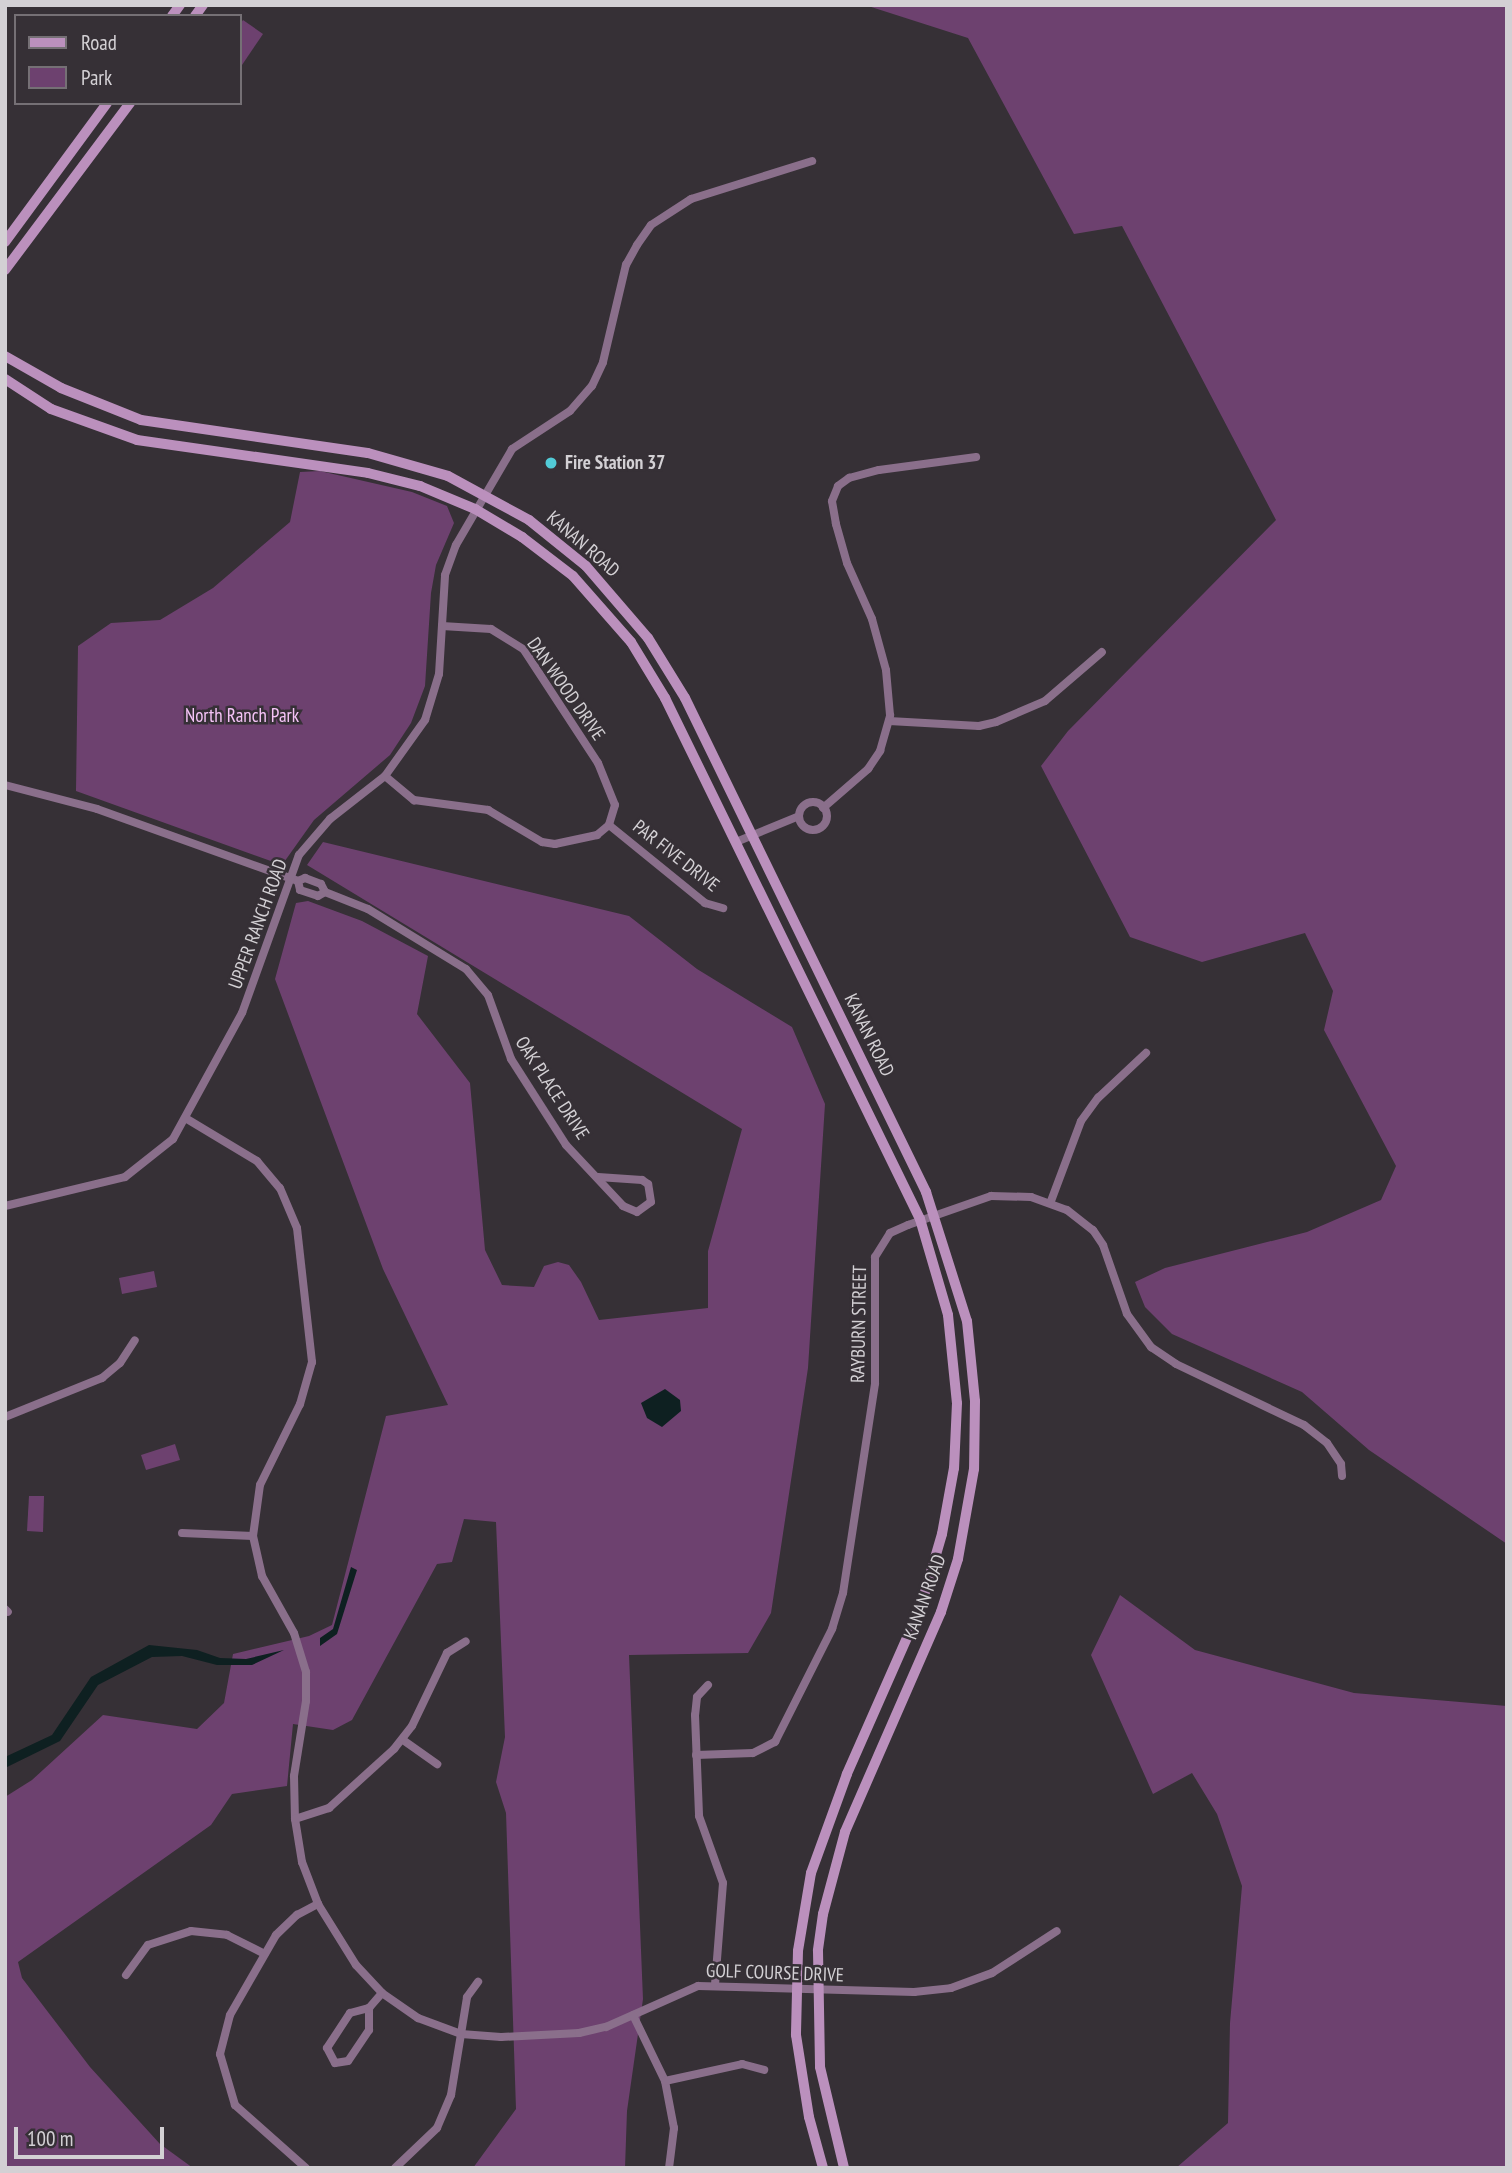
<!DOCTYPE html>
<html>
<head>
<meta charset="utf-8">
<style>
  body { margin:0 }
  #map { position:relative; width:1512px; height:2173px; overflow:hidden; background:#363036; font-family:"PT Sans Narrow",sans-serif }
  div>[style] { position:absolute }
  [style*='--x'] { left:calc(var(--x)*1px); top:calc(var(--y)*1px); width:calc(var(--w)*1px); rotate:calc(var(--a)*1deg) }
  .green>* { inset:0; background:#6d416f }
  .water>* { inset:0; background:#0e2021 }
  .street>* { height:8px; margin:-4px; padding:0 4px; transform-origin:4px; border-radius:4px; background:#8a6f8b }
  .street>.ring { margin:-4px; padding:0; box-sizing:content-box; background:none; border:8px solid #8a6f8b; border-radius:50% }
  .secondary>* { height:10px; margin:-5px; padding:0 5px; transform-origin:5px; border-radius:5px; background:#bb90bd }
  .dots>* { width:19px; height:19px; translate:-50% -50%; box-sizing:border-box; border:4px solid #363036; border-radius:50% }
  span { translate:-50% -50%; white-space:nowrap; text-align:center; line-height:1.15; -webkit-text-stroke:5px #363036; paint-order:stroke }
  .poi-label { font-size:19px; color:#d3d0d4; font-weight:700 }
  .left { translate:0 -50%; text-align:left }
  .street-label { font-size:19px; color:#d3d0d4 }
  .park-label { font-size:19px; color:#f5c3f7 }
  .frame { position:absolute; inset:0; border:7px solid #d3d0d4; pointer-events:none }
  .legend { position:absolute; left:14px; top:14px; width:228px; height:91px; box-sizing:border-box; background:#363036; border:2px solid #757075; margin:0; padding:9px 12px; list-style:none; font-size:21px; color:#d3d0d4 }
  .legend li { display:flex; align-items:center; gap:14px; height:35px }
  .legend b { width:35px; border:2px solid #757075 }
  .scale { position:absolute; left:14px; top:2127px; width:150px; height:32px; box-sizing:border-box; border:4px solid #d3d0d4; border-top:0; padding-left:9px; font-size:21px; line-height:24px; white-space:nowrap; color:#d3d0d4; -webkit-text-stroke:5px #363036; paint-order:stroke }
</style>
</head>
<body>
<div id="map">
  <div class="green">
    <div style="clip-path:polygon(865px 5px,1507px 5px,1507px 1544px,1369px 1450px,1302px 1392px,1172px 1334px,1145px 1307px,1135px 1282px,1165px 1268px,1307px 1232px,1381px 1200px,1396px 1166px,1324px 1030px,1333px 991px,1305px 933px,1202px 962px,1130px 937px,1041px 766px,1068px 731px,1276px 520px,1122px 226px,1074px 234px,968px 38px)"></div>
    <div style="clip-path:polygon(243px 20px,263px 34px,242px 65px,240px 24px)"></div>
    <div style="clip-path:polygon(320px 471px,412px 492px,447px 506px,454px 523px,436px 565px,431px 593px,425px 686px,411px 723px,390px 755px,314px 820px,282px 865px,76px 791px,78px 646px,111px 623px,160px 620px,213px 588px,290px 522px,300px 472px)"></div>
    <div style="clip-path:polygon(323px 842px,629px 916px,697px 969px,792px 1027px,825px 1104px,808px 1368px,771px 1613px,748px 1653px,629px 1655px,643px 1999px,627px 2111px,625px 2168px,473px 2168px,516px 2109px,506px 1813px,496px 1782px,505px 1737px,496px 1522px,464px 1519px,452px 1562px,437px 1564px,352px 1720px,333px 1730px,293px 1724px,287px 1786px,232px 1794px,211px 1825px,18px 1962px,22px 1978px,90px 2067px,160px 2144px,193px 2168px,5px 2168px,5px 1797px,32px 1780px,103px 1715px,197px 1729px,224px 1703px,233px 1654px,309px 1636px,332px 1625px,386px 1416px,448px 1405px,383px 1269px,275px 979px,296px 903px,308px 901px,362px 921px,428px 956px,417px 1014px,470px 1083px,485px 1250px,502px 1285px,534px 1287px,544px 1266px,558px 1262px,569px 1265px,581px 1282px,599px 1320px,708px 1308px,708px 1251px,742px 1129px,307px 865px)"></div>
    <div style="clip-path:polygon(154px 1271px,157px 1287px,122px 1294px,119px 1278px)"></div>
    <div style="clip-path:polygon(175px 1444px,180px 1460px,146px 1470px,141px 1455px)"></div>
    <div style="clip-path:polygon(29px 1496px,44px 1496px,43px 1532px,27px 1531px)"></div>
    <div style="clip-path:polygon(1120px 1595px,1195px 1650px,1354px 1693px,1507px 1706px,1507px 2168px,1176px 2168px,1228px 2123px,1230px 2023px,1242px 1886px,1217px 1814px,1192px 1773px,1153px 1794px,1091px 1655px)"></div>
  </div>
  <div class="water">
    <div style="clip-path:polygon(665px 1389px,680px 1400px,681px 1411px,662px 1427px,647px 1418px,641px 1403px)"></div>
    <div style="clip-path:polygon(351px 1567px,357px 1570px,337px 1634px,320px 1646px,320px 1638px,333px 1629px)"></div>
    <div style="clip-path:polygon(149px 1645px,197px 1650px,220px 1658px,246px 1659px,284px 1650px,252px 1665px,217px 1665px,182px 1656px,152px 1657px,98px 1685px,60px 1741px,5px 1768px,5px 1757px,52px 1735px,91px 1677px)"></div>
  </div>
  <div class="street">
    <div style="--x:442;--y:626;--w:49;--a:3.5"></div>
    <div style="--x:491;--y:629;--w:39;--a:32"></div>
    <div style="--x:524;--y:650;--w:135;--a:56.8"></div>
    <div style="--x:598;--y:763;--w:45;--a:68"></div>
    <div style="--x:615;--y:805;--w:21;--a:107"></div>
    <div style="--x:889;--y:721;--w:90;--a:3.2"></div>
    <div style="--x:979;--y:726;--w:17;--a:-13"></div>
    <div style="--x:996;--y:722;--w:53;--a:-23.2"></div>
    <div style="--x:1045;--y:701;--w:75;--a:-40.7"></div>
    <div style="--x:385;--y:776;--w:38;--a:40"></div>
    <div style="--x:414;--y:800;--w:75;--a:7.7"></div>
    <div style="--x:488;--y:810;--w:63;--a:30.7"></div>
    <div style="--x:542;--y:842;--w:13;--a:9"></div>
    <div style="--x:555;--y:844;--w:43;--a:-12.1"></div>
    <div style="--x:597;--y:835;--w:16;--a:-40"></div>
    <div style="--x:609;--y:825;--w:124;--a:39.1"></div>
    <div style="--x:705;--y:903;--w:19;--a:16"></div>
    <div style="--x:5;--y:785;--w:95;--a:14.6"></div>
    <div style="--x:97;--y:809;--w:214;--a:19.7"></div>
    <div style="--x:298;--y:881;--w:8;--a:-23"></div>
    <div style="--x:305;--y:878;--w:17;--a:21"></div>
    <div style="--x:321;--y:884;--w:9;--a:63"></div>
    <div style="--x:325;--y:892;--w:46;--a:21.6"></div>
    <div style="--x:368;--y:909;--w:115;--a:31.5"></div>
    <div style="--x:466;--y:969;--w:34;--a:50"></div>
    <div style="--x:488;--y:995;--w:68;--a:70.2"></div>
    <div style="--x:511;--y:1059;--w:102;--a:57.4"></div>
    <div style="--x:566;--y:1145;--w:83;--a:46.9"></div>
    <div style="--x:623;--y:1206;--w:15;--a:23"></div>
    <div style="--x:637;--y:1212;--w:17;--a:-36"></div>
    <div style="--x:651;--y:1202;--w:18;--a:-99"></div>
    <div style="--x:648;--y:1184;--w:7;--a:-146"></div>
    <div style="--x:642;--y:1180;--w:44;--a:-176.1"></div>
    <div class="ring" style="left:799px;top:802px;width:20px;height:20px"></div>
    <div style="--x:823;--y:808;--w:60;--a:-40.9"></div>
    <div style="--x:868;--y:769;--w:22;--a:-56"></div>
    <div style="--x:880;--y:751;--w:37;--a:-74"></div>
    <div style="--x:890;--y:715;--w:45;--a:-95.1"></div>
    <div style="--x:886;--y:670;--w:53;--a:-105.4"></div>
    <div style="--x:872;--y:619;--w:61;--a:-114.1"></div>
    <div style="--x:847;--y:563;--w:41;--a:-105.8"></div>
    <div style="--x:836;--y:524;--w:23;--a:-100"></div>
    <div style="--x:832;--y:501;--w:16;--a:-68"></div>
    <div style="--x:838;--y:486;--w:14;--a:-36"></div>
    <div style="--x:849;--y:478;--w:31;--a:-15"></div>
    <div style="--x:879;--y:470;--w:98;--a:-7.6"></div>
    <div style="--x:736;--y:842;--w:68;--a:-22.4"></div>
    <div style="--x:298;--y:881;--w:9;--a:77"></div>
    <div style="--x:300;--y:890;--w:19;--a:18"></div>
    <div style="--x:318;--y:896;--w:8;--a:-30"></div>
    <div style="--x:187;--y:1119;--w:82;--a:31"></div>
    <div style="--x:257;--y:1161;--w:35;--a:50"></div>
    <div style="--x:280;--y:1188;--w:43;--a:67"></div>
    <div style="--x:297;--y:1228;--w:135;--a:83.6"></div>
    <div style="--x:312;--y:1362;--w:44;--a:105.9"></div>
    <div style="--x:300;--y:1404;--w:90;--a:116.3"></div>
    <div style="--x:260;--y:1485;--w:51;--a:97.8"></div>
    <div style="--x:253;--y:1536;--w:41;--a:77.3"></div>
    <div style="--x:262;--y:1576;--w:65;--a:60.7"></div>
    <div style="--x:294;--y:1633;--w:41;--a:72.9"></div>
    <div style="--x:306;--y:1672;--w:29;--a:90"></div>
    <div style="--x:306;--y:1701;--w:76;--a:99.1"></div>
    <div style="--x:294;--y:1776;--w:43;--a:88.7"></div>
    <div style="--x:295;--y:1819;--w:44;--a:80.8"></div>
    <div style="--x:302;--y:1862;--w:45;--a:69.1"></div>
    <div style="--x:318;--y:1904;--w:72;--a:58.1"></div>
    <div style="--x:356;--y:1965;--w:38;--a:47"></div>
    <div style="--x:382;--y:1993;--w:44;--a:34.8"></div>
    <div style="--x:418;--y:2018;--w:46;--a:20.4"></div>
    <div style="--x:461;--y:2034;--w:40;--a:4.3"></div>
    <div style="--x:501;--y:2037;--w:78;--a:-2.9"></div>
    <div style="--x:579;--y:2033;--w:28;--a:-13"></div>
    <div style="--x:606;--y:2027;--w:101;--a:-24"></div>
    <div style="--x:698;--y:1986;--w:216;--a:1.6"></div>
    <div style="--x:914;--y:1992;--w:37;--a:-6"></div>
    <div style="--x:951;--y:1988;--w:44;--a:-20.1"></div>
    <div style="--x:992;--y:1973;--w:77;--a:-32.9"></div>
    <div style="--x:1051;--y:1201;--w:85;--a:-69.4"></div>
    <div style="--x:1081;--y:1121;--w:29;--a:-54"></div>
    <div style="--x:1098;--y:1098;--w:66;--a:-43.2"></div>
    <div style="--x:5;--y:1206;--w:123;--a:-13.6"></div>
    <div style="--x:125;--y:1177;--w:61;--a:-38.4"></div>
    <div style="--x:173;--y:1139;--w:144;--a:-61.3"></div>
    <div style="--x:242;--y:1013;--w:168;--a:-70.2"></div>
    <div style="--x:299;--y:855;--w:48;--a:-49.3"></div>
    <div style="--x:330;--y:819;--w:70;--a:-38"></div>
    <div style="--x:385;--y:776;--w:69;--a:-54.5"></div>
    <div style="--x:425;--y:720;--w:48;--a:-73.1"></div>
    <div style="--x:439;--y:674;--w:99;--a:-86.5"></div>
    <div style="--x:445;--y:575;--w:32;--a:-70"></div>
    <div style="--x:456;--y:545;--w:111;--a:-59.7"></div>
    <div style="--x:512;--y:449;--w:69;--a:-33.2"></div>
    <div style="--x:570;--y:411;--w:33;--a:-49"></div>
    <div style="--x:592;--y:386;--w:26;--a:-65"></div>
    <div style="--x:603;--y:362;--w:100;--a:-76.7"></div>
    <div style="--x:626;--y:265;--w:23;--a:-61"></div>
    <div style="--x:637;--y:245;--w:24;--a:-55"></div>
    <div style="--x:651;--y:225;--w:48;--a:-33"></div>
    <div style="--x:691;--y:199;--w:127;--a:-17.4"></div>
    <div style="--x:5;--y:1417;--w:105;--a:-21.9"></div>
    <div style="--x:102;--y:1378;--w:23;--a:-40"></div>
    <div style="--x:120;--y:1363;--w:27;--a:-57"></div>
    <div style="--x:182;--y:1533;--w:71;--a:2.4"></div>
    <div style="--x:5;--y:1609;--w:4;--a:45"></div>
    <div style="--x:708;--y:1685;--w:16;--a:133"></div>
    <div style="--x:697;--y:1697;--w:18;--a:96"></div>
    <div style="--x:695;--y:1715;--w:101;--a:87.7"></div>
    <div style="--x:699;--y:1816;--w:71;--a:70.3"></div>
    <div style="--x:723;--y:1883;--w:101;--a:94.5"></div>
    <div style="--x:403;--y:1740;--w:42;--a:35.2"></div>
    <div style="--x:696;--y:1755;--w:57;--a:-2"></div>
    <div style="--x:753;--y:1753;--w:25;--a:-27"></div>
    <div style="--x:775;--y:1742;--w:127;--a:-63.2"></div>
    <div style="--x:832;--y:1629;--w:38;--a:-73"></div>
    <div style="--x:843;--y:1593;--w:212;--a:-81.3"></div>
    <div style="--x:875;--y:1383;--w:126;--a:-90"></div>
    <div style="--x:875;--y:1257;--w:28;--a:-58"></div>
    <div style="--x:890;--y:1233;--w:20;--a:-24"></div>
    <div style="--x:908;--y:1225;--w:88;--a:-19.3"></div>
    <div style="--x:991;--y:1196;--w:40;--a:1.4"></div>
    <div style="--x:1031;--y:1197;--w:38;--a:20"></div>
    <div style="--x:1067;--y:1210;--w:33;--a:38"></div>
    <div style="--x:1093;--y:1230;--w:18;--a:56"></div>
    <div style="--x:1103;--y:1245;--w:73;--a:70.8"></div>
    <div style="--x:1127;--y:1314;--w:41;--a:54"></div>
    <div style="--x:1151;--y:1347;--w:30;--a:34"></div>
    <div style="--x:1176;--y:1364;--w:142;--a:25.5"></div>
    <div style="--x:1304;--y:1425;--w:29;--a:38"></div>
    <div style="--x:1327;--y:1443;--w:25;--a:56"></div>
    <div style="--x:1341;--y:1464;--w:12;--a:85"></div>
    <div style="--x:295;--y:1819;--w:36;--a:-18"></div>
    <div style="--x:329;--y:1808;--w:88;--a:-42.2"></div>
    <div style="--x:394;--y:1749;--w:29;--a:-52"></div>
    <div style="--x:412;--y:1726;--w:81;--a:-64.4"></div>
    <div style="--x:447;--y:1653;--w:22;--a:-32"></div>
    <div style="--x:126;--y:1975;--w:37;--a:-54"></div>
    <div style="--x:148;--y:1945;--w:45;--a:-18"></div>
    <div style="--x:191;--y:1931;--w:36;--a:6"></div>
    <div style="--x:227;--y:1935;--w:42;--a:26.6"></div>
    <div style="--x:369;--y:2008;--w:22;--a:90"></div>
    <div style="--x:369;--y:2030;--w:37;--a:124"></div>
    <div style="--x:348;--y:2061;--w:13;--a:171"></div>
    <div style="--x:335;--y:2063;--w:17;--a:-118"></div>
    <div style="--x:327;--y:2048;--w:42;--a:-56.7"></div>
    <div style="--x:350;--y:2013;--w:20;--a:-15"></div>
    <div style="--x:369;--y:2008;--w:20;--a:-49"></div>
    <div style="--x:633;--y:2015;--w:73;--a:64.1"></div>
    <div style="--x:665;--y:2081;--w:48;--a:79.2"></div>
    <div style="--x:674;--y:2128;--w:40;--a:97.1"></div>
    <div style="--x:665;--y:2081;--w:79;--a:-12.4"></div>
    <div style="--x:742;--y:2064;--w:23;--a:15"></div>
    <div style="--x:306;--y:2168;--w:95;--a:-138.4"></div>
    <div style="--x:235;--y:2105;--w:53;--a:-106.4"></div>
    <div style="--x:220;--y:2054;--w:40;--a:-75.6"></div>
    <div style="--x:230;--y:2015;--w:92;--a:-60.1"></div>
    <div style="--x:276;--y:1935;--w:29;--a:-44"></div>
    <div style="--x:297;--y:1915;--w:24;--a:-28"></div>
    <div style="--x:395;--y:2168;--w:58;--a:-43.6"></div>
    <div style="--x:437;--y:2128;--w:36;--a:-67"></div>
    <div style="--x:451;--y:2095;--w:99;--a:-80.7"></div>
    <div style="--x:467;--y:1997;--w:19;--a:-54"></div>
  </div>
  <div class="secondary">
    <div style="--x:172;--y:16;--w:14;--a:-54"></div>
    <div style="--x:195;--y:16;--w:14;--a:-54"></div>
    <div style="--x:5;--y:242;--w:172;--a:-53.7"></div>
    <div style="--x:5;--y:270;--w:209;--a:-53.2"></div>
    <div style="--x:5;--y:356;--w:64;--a:29.7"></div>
    <div style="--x:61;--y:388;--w:86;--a:21.8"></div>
    <div style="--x:141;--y:420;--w:229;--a:8.3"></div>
    <div style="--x:368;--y:453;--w:83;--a:16"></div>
    <div style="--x:448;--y:476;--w:92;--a:28.5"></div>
    <div style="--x:529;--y:520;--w:73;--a:38.9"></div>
    <div style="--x:586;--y:566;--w:95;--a:49.3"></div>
    <div style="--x:648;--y:638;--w:70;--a:58.3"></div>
    <div style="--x:685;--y:698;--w:550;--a:63.99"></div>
    <div style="--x:926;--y:1192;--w:135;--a:72.4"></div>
    <div style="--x:967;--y:1321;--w:80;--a:84.3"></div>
    <div style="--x:975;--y:1401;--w:68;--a:90.8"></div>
    <div style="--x:974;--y:1469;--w:91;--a:100.1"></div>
    <div style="--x:958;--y:1559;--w:56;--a:107.8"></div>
    <div style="--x:941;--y:1612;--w:240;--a:113.6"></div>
    <div style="--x:845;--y:1832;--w:85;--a:105"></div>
    <div style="--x:823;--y:1914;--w:37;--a:98"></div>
    <div style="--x:818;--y:1951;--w:116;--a:89"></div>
    <div style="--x:820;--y:2067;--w:104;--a:76.6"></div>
    <div style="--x:5;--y:379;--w:55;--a:33.1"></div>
    <div style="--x:51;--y:409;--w:91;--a:19.8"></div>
    <div style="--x:137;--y:440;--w:233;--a:8.1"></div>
    <div style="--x:368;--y:473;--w:54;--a:14"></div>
    <div style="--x:420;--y:486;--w:60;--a:22.7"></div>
    <div style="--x:475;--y:509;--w:55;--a:30.8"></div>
    <div style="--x:522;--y:537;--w:64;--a:37.4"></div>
    <div style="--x:573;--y:576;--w:88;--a:48.7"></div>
    <div style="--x:631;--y:642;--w:66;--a:58.7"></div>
    <div style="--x:665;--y:698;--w:580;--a:63.92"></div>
    <div style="--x:920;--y:1219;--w:100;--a:73.7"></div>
    <div style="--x:948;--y:1315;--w:88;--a:84.2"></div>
    <div style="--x:957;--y:1403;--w:65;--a:92.6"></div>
    <div style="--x:954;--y:1468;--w:67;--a:100.3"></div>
    <div style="--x:942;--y:1534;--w:75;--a:106.3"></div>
    <div style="--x:921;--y:1606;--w:184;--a:113.8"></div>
    <div style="--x:847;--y:1774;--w:105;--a:110"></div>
    <div style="--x:811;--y:1873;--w:79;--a:99.5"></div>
    <div style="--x:798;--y:1951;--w:84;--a:91.4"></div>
    <div style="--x:796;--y:2035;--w:83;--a:81"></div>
    <div style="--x:809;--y:2117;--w:53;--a:74.6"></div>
  </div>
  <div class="dots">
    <div style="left:551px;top:463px;background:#52cbd7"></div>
  </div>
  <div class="poi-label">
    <span class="left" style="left:565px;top:463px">Fire Station 37</span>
  </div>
  <div class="street-label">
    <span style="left:583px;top:544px;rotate:41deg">KANAN ROAD</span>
    <span style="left:566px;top:689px;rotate:55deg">DAN WOOD DRIVE</span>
    <span style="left:676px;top:856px;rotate:38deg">PAR FIVE DRIVE</span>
    <span style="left:258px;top:924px;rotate:-70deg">UPPER RANCH ROAD</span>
    <span style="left:869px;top:1035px;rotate:64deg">KANAN ROAD</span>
    <span style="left:552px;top:1088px;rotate:57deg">OAK PLACE DRIVE</span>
    <span style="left:859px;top:1324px;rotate:-89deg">RAYBURN STREET</span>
    <span style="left:925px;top:1597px;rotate:-70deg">KANAN ROAD</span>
    <span style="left:775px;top:1973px;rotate:2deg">GOLF COURSE DRIVE</span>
  </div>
  <div class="park-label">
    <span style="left:242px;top:716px">North Ranch Park</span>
  </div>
  <div class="frame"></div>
  <ul class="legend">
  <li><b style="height:9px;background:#bb90bd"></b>Road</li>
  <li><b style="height:19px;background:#6d416f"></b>Park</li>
  </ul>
  <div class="scale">100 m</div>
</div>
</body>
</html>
